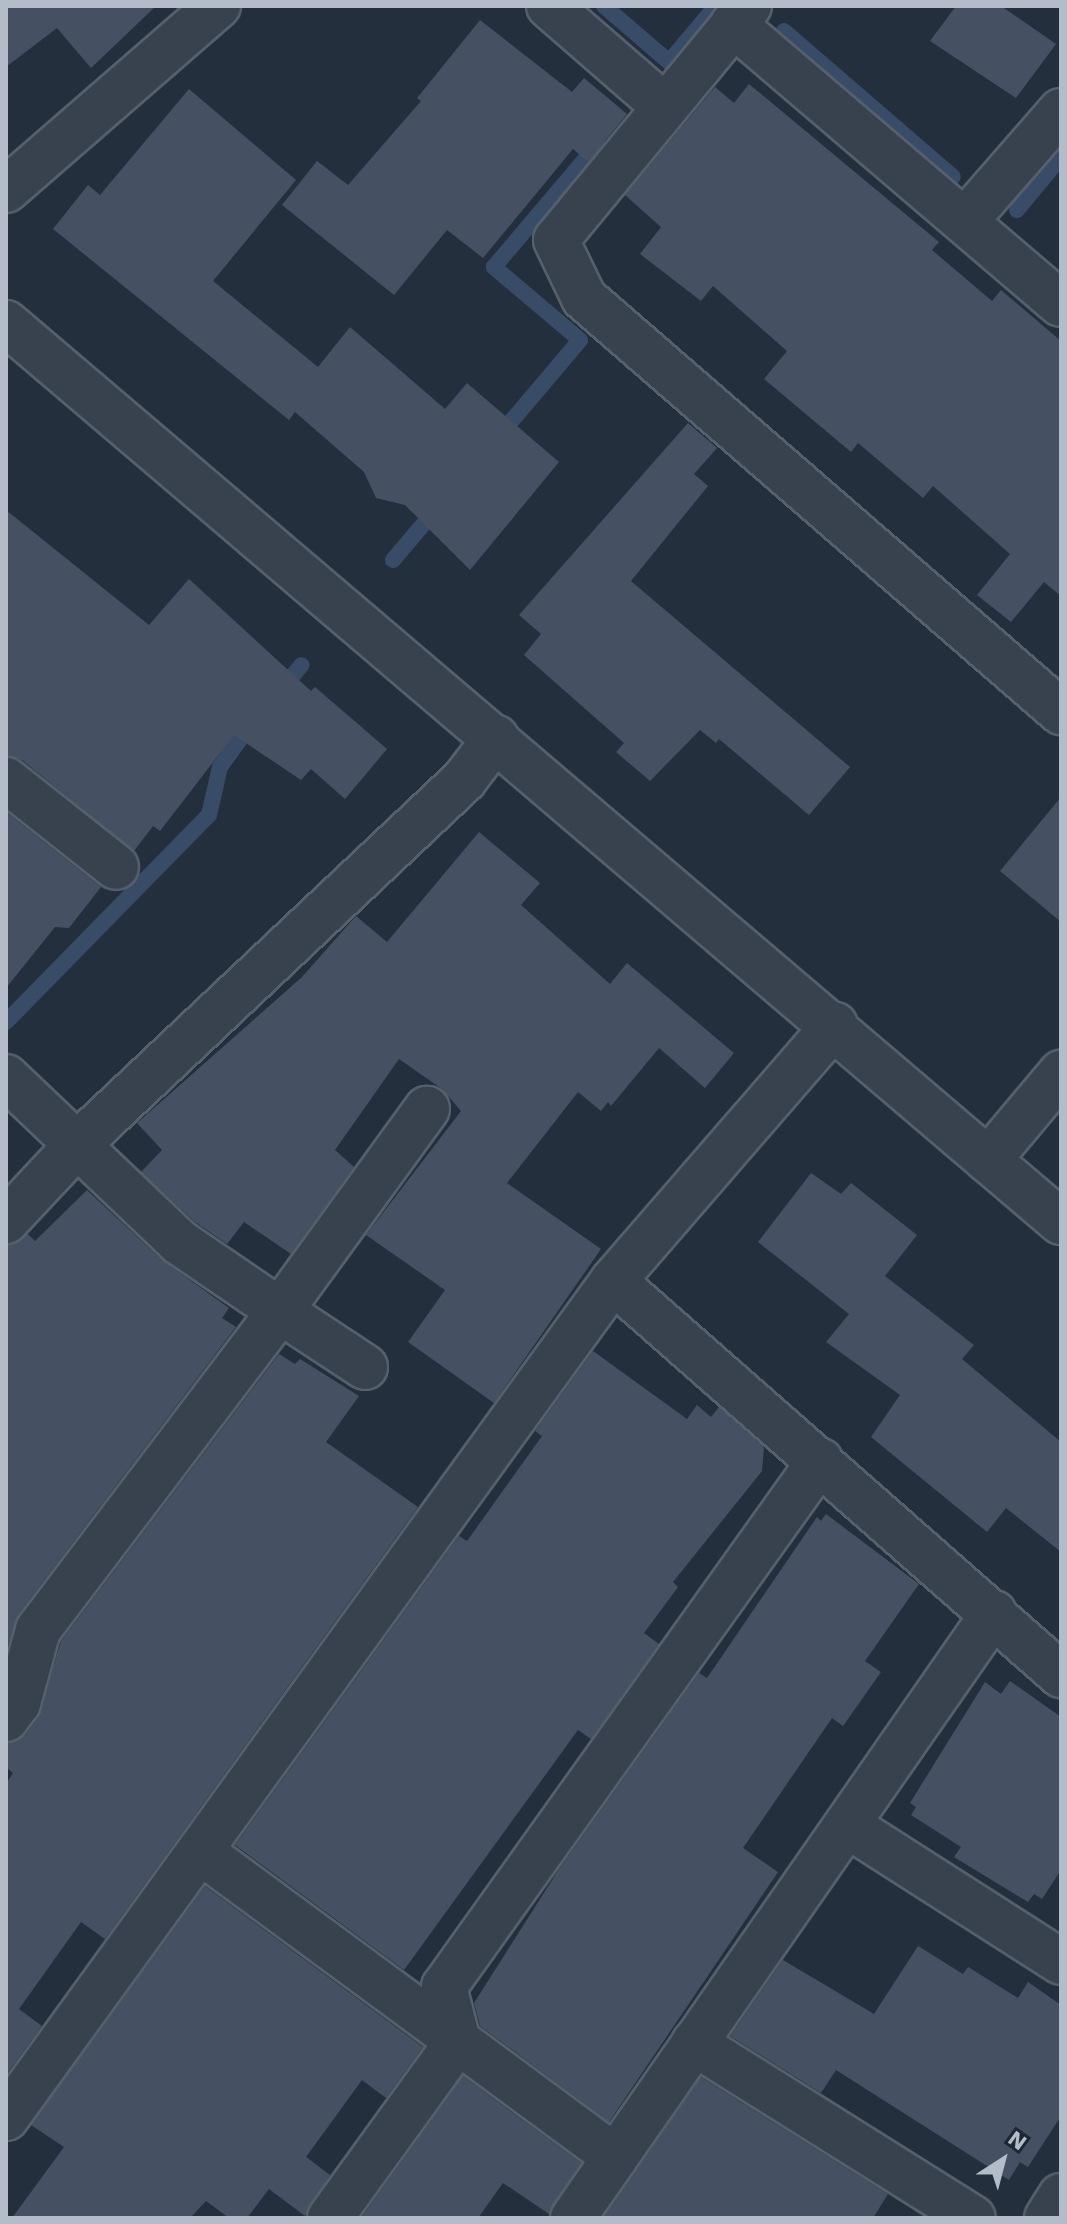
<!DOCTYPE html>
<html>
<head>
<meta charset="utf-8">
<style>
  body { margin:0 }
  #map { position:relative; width:1067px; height:2224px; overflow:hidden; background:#242f3e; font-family:"Work Sans",sans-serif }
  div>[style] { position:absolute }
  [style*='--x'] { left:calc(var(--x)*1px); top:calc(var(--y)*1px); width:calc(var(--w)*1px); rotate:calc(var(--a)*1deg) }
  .stream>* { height:16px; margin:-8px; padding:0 8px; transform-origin:8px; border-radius:8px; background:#394c67 }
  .building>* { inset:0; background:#455162 }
  .roads { filter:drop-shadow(2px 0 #565f6c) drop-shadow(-2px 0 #565f6c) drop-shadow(0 2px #565f6c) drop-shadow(0 -2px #565f6c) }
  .minor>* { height:44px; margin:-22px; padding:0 22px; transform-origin:22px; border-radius:22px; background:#38414e }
  .tertiary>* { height:44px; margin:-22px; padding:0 22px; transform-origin:22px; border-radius:22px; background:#38414e }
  span { translate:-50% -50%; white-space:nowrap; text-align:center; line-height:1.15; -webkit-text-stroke:8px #1d2633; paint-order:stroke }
  .frame { position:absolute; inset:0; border:8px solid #b4bcc9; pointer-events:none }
  .north { position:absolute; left:963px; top:2120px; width:80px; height:80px; -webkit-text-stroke:6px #1d2633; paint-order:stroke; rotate:36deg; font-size:22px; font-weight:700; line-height:32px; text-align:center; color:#b4bcc9 }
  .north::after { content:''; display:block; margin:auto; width:28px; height:36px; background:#b4bcc9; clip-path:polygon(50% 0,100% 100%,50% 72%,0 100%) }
</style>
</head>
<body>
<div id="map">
  <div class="stream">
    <div style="--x:604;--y:6;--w:86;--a:40.7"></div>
    <div style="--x:669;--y:62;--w:73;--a:-50"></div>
    <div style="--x:784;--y:31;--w:223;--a:40.8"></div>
    <div style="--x:1017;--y:210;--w:69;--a:-50.3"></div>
    <div style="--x:497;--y:438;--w:128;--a:-49.7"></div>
    <div style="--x:580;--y:340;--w:113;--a:-139.7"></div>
    <div style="--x:494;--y:267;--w:160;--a:-49.8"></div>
    <div style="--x:393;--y:560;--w:70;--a:-49.7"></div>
    <div style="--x:279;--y:692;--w:35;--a:-50"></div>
    <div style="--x:6;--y:1022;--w:290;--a:-45.6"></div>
    <div style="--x:209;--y:815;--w:49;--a:-77.1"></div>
    <div style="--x:220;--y:767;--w:53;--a:-54.2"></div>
  </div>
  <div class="building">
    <div style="clip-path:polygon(6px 6px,156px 6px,91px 68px,57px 28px,6px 67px)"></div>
    <div style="clip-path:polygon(956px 6px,1001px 6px,1056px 44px,1016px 98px,930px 41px)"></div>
    <div style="clip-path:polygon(480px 20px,572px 92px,584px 78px,627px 114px,588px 162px,573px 149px,483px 258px,447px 230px,394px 295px,282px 205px,317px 161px,348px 185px,421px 101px,417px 98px)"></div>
    <div style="clip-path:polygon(749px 84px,939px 242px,932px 250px,992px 301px,1001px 290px,1061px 341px,1061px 596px,1044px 582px,1011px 622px,977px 595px,1010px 554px,933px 486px,923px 498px,858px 443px,851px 452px,764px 379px,787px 351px,713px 286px,701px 301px,640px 254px,661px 227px,625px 195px,715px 87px,734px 103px)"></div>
    <div style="clip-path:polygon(189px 89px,296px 180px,213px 281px,318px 367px,350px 327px,445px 409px,467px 383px,559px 462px,470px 570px,405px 505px,376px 498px,364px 472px,295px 412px,289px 420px,53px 229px,88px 185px,100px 195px)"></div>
    <div style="clip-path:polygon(688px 423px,717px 448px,694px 474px,708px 486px,631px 581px,850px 767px,809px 815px,719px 739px,716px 743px,700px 730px,650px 781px,616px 752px,624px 743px,524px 655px,541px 634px,519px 615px)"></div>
    <div style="clip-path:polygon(6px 510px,149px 625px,189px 579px,311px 691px,315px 687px,387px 749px,345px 799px,311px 769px,301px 780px,234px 735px,160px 831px,153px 826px,134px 851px,22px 760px,6px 756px)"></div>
    <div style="clip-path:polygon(1061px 797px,1061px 922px,1000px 871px)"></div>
    <div style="clip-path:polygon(6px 812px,101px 887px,69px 928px,55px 927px,6px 988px)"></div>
    <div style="clip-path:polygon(479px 832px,540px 883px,521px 905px,610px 984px,627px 963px,734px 1053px,705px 1088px,659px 1048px,611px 1106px,608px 1102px,601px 1111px,578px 1092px,507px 1183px,601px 1249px,494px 1403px,408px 1342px,445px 1290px,366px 1235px,461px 1111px,442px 1089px,399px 1059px,335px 1150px,354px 1167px,291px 1254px,244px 1222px,227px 1244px,195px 1222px,141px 1172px,162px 1150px,137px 1123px,302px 977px,356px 916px,387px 942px)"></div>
    <div style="clip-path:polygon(811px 1173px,841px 1194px,851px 1183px,917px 1235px,885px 1276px,974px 1345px,962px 1359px,1061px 1442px,1061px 1552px,1006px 1508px,987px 1532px,871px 1437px,900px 1395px,826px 1342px,849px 1314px,758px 1242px)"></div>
    <div style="clip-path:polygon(87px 1190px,162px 1260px,229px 1308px,222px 1318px,236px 1327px,18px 1615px,6px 1652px,6px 1245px,28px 1234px,35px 1241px)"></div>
    <div style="clip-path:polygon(593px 1351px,687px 1419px,697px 1405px,711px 1417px,719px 1407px,764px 1447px,762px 1471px,673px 1582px,678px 1587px,644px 1633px,659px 1644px,591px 1739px,578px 1730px,404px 1970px,235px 1845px,459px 1536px,467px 1541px,542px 1436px,535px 1431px)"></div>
    <div style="clip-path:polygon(279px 1354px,295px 1364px,300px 1359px,359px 1396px,326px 1442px,418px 1507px,105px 1939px,81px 1922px,19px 2009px,42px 2026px,6px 2075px,6px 1784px,13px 1773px,6px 1767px,6px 1744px,25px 1735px,38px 1718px,61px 1641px)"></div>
    <div style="clip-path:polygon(826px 1514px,919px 1584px,865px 1661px,881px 1672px,843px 1726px,832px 1718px,743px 1848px,778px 1872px,609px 2122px,480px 2026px,474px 2003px,559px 1869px,699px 1673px,707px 1678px,817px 1517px,821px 1521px)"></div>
    <div style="clip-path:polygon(1010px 1681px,1061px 1717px,1061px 1870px,1042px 1899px,1034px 1894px,1028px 1902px,954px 1857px,961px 1847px,911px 1815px,916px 1807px,910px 1803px,985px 1682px,1001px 1694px)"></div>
    <div style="clip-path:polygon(205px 1886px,423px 2047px,386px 2098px,362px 2080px,306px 2157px,330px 2175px,305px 2216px,269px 2189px,247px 2218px,229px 2218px,206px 2201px,190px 2218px,12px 2218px,64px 2147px,31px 2125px)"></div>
    <div style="clip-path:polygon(918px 1946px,963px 1974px,968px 1967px,1018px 1998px,1028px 1982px,1061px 2005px,1061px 2116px,1028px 2167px,1020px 2162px,1009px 2180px,836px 2070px,821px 2093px,730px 2036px,783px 1960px,874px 2014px)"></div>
    <div style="clip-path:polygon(463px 2076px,581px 2163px,549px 2214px,503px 2183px,478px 2218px,361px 2218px)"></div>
    <div style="clip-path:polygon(701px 2077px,888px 2194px,873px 2218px,603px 2218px)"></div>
  </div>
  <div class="roads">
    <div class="minor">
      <div style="--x:549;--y:6;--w:151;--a:41"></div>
      <div style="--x:749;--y:6;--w:303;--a:129.5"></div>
      <div style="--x:556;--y:240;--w:64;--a:64.2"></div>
      <div style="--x:584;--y:298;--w:632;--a:40.96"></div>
      <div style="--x:733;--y:24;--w:431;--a:40.5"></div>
      <div style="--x:965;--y:221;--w:146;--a:-48.9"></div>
      <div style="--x:6;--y:780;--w:140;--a:38.3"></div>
      <div style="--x:6;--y:1077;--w:239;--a:43.6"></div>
      <div style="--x:179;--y:1242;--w:122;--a:34.3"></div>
      <div style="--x:280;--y:1311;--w:400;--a:127.2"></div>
      <div style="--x:38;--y:1630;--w:76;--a:105.3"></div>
      <div style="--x:18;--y:1703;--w:20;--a:127"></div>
      <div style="--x:988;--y:1160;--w:114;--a:-50"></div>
      <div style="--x:6;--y:1221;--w:105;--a:-46.9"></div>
      <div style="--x:78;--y:1144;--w:531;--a:-43.32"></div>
      <div style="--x:464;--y:780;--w:53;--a:-52.7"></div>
      <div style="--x:613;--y:1281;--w:597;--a:41.33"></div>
      <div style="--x:365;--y:1367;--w:102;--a:-146.6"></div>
      <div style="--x:280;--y:1311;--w:250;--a:-54"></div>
      <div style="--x:847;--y:1825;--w:254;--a:32.6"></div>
      <div style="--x:200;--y:1851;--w:516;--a:36.4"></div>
      <div style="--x:694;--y:2043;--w:329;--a:32.1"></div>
      <div style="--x:6;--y:2118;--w:1034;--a:-54.05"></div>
      <div style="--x:613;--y:1281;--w:339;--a:-49.1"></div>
      <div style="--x:330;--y:2218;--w:218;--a:-54.1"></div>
      <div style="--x:458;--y:2041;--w:56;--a:-104.5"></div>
      <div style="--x:444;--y:1987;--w:647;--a:-54.44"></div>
      <div style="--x:573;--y:2218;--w:737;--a:-55.17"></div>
      <div style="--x:1047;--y:2218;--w:26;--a:-58"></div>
    </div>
    <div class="tertiary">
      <div style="--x:6;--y:190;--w:281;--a:-41"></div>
      <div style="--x:6;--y:323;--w:1386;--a:40.44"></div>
    </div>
  </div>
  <div class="frame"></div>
  <div class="north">N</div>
</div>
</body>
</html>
